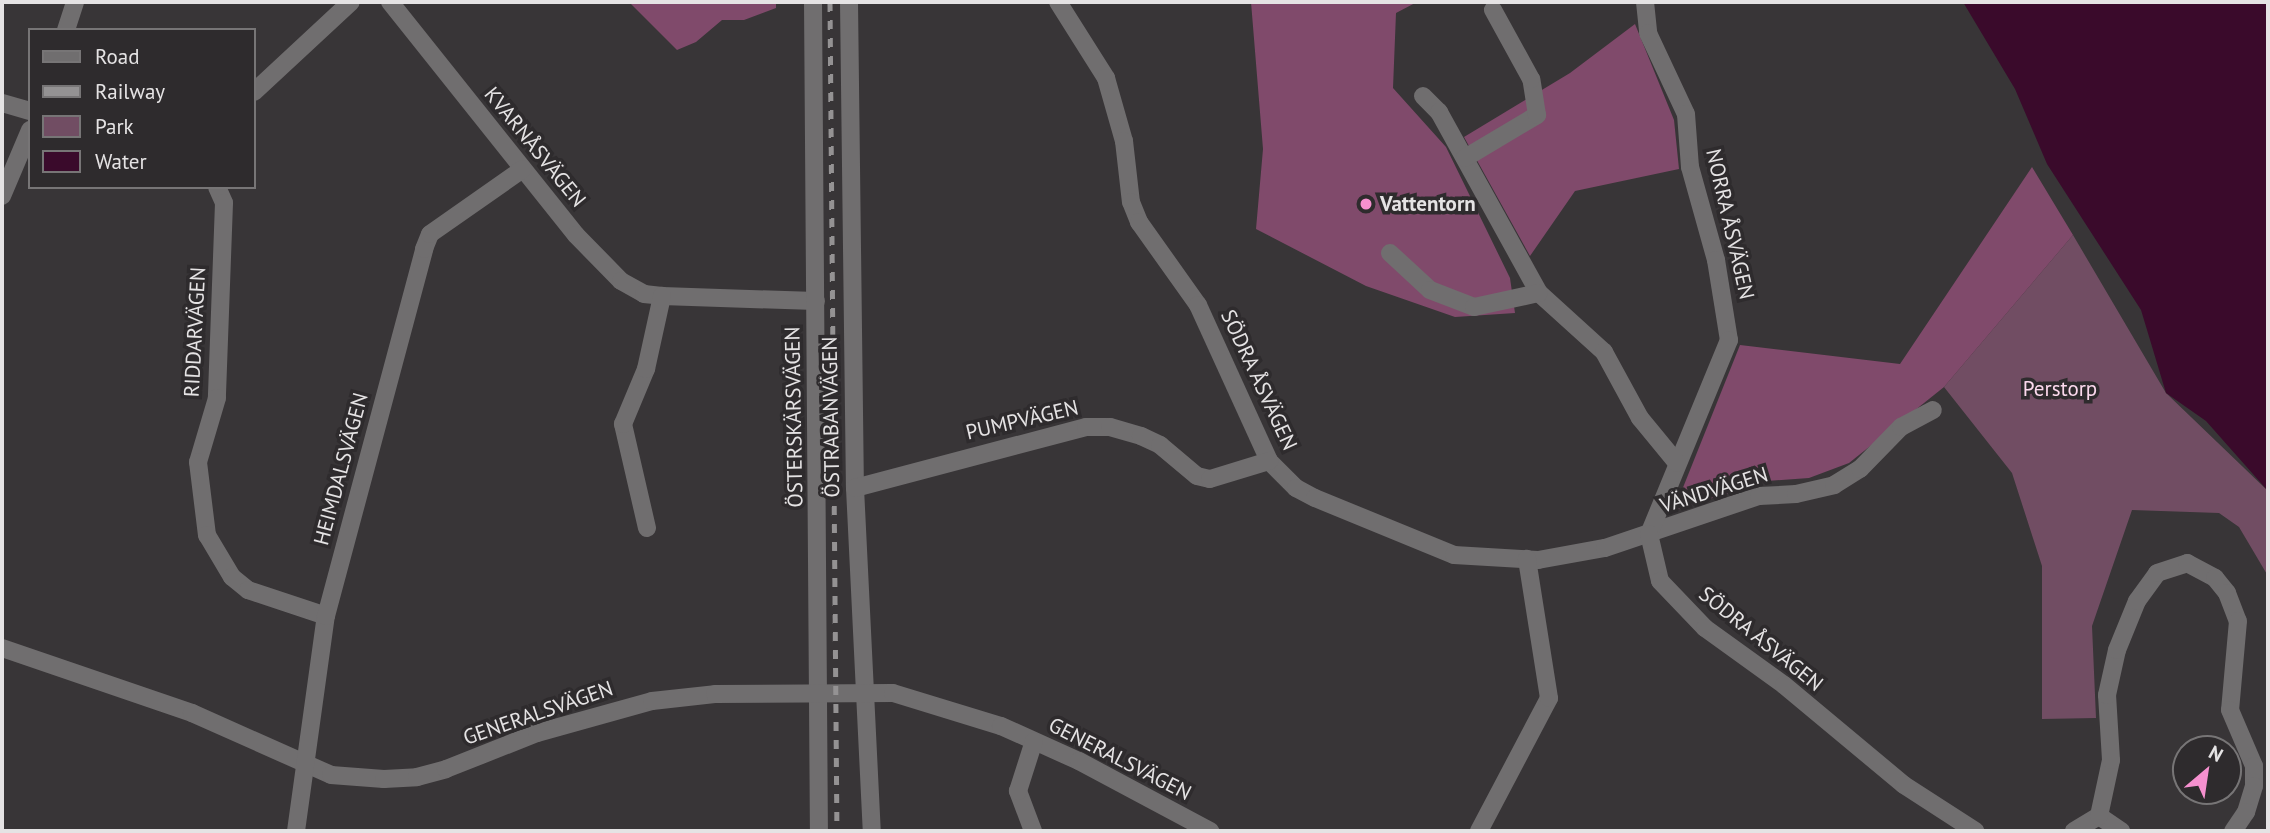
<!DOCTYPE html>
<html>
<head>
<meta charset="utf-8">
<style>
  body { margin:0 }
  #map { position:relative; width:2270px; height:833px; overflow:hidden; background:#383537; font-family:"PT Sans",sans-serif }
  div>[style] { position:absolute }
  [style*='--x'] { left:calc(var(--x)*1px); top:calc(var(--y)*1px); width:calc(var(--w)*1px); rotate:calc(var(--a)*1deg) }
  .green>* { inset:0; background:#714d63 }
  .forest>* { inset:0; background:#804a6b }
  .water>* { inset:0; background:#3a0a2b }
  .minor>* { height:18px; margin:-9px; padding:0 9px; transform-origin:9px; border-radius:9px; background:#706e6f }
  .rail>* { height:5px; margin-top:-2.5px; transform-origin:0; background:repeating-linear-gradient(90deg,#949293 0 9px,transparent 0 18px) }
  .dots>* { width:19px; height:19px; translate:-50% -50%; box-sizing:border-box; border:4px solid #2e2b2d; border-radius:50% }
  span { translate:-50% -50%; white-space:nowrap; text-align:center; line-height:1.15; -webkit-text-stroke:7px #2e2b2d; paint-order:stroke }
  .street-label { font-size:21px; color:#e5e3e4 }
  .poi-label { font-size:21px; color:#e5e3e4; font-weight:700 }
  .left { translate:0 -50%; text-align:left }
  .park-label { font-size:21px; color:#fcd9ed }
  .frame { position:absolute; inset:0; border:4px solid #e5e3e4; pointer-events:none }
  .legend { position:absolute; left:28px; top:28px; width:228px; height:161px; box-sizing:border-box; background:#2e2b2d; border:2px solid #777576; margin:0; padding:9px 12px; list-style:none; font-size:21px; color:#e5e3e4 }
  .legend li { display:flex; align-items:center; gap:14px; height:35px }
  .legend b { width:35px; border:2px solid #777576 }
  .north { position:absolute; left:2172px; top:735px; width:70px; height:70px; box-sizing:border-box; background:#2e2b2d; border:2px solid #777576; border-radius:50%; rotate:29deg; font-size:19px; font-weight:700; line-height:28px; text-align:center; color:#e5e3e4 }
  .north::after { content:''; display:block; margin:auto; width:24px; height:32px; background:#f690cf; clip-path:polygon(50% 0,100% 100%,50% 72%,0 100%) }
</style>
</head>
<body>
<div id="map">
  <div class="green">
    <div style="clip-path:polygon(2073px 235px,2166px 393px,2268px 491px,2268px 576px,2239px 527px,2219px 513px,2132px 510px,2092px 626px,2096px 718px,2042px 719px,2042px 566px,2012px 473px,1944px 387px)"></div>
  </div>
  <div class="forest">
    <div style="clip-path:polygon(629px 2px,776px 2px,776px 8px,744px 20px,722px 20px,696px 42px,677px 50px)"></div>
    <div style="clip-path:polygon(1251px 2px,1417px 2px,1396px 13px,1393px 88px,1446px 147px,1510px 278px,1515px 313px,1455px 317px,1366px 286px,1256px 229px,1263px 149px)"></div>
    <div style="clip-path:polygon(1635px 24px,1674px 120px,1679px 169px,1575px 191px,1530px 256px,1464px 137px,1570px 73px)"></div>
    <div style="clip-path:polygon(2032px 167px,2073px 235px,1944px 387px,1849px 463px,1809px 478px,1767px 481px,1674px 510px,1740px 345px,1900px 364px)"></div>
  </div>
  <div class="water">
    <div style="clip-path:polygon(1963px 2px,2268px 2px,2268px 491px,2206px 421px,2166px 393px,2141px 310px,2047px 164px,2015px 89px)"></div>
  </div>
  <div class="minor">
    <div style="--x:390;--y:2;--w:298;--a:51.4"></div>
    <div style="--x:576;--y:235;--w:64;--a:45.6"></div>
    <div style="--x:621;--y:281;--w:26;--a:29"></div>
    <div style="--x:644;--y:294;--w:18;--a:6"></div>
    <div style="--x:662;--y:296;--w:154;--a:1.9"></div>
    <div style="--x:813;--y:2;--w:829;--a:89.59"></div>
    <div style="--x:849;--y:2;--w:486;--a:89.3"></div>
    <div style="--x:855;--y:488;--w:343;--a:87.2"></div>
    <div style="--x:1058;--y:2;--w:90;--a:57.7"></div>
    <div style="--x:1106;--y:78;--w:66;--a:74.1"></div>
    <div style="--x:1124;--y:141;--w:61;--a:83.5"></div>
    <div style="--x:1131;--y:202;--w:22;--a:68"></div>
    <div style="--x:1139;--y:222;--w:102;--a:54.6"></div>
    <div style="--x:1198;--y:305;--w:171;--a:65.5"></div>
    <div style="--x:1269;--y:461;--w:38;--a:45"></div>
    <div style="--x:1296;--y:488;--w:21;--a:28"></div>
    <div style="--x:1315;--y:498;--w:150;--a:22.3"></div>
    <div style="--x:1454;--y:555;--w:84;--a:3.4"></div>
    <div style="--x:1538;--y:560;--w:68;--a:-10.2"></div>
    <div style="--x:1605;--y:548;--w:163;--a:-18.7"></div>
    <div style="--x:1759;--y:496;--w:37;--a:-3"></div>
    <div style="--x:1796;--y:494;--w:39;--a:-13"></div>
    <div style="--x:1834;--y:485;--w:31;--a:-32"></div>
    <div style="--x:1860;--y:469;--w:59;--a:-45.7"></div>
    <div style="--x:1901;--y:427;--w:36;--a:-28"></div>
    <div style="--x:1645;--y:2;--w:31;--a:84"></div>
    <div style="--x:1648;--y:33;--w:89;--a:64.9"></div>
    <div style="--x:1686;--y:114;--w:53;--a:85.7"></div>
    <div style="--x:1690;--y:167;--w:97;--a:74.4"></div>
    <div style="--x:1716;--y:260;--w:81;--a:80.8"></div>
    <div style="--x:1729;--y:340;--w:210;--a:112.4"></div>
    <div style="--x:66;--y:30;--w:29;--a:-72"></div>
    <div style="--x:254;--y:92;--w:132;--a:-42.9"></div>
    <div style="--x:1423;--y:96;--w:23;--a:45"></div>
    <div style="--x:1439;--y:112;--w:207;--a:61.1"></div>
    <div style="--x:1539;--y:293;--w:88;--a:42.2"></div>
    <div style="--x:1604;--y:352;--w:75;--a:61.4"></div>
    <div style="--x:1640;--y:418;--w:58;--a:50.6"></div>
    <div style="--x:2;--y:103;--w:29;--a:16"></div>
    <div style="--x:1465;--y:158;--w:84;--a:-30.8"></div>
    <div style="--x:1537;--y:115;--w:36;--a:-99"></div>
    <div style="--x:1531;--y:79;--w:79;--a:-118.8"></div>
    <div style="--x:217;--y:187;--w:17;--a:66"></div>
    <div style="--x:224;--y:203;--w:195;--a:92.1"></div>
    <div style="--x:217;--y:398;--w:67;--a:106.5"></div>
    <div style="--x:198;--y:462;--w:74;--a:83"></div>
    <div style="--x:207;--y:535;--w:49;--a:59.2"></div>
    <div style="--x:232;--y:577;--w:21;--a:39"></div>
    <div style="--x:248;--y:590;--w:82;--a:18.4"></div>
    <div style="--x:2;--y:196;--w:72;--a:-67"></div>
    <div style="--x:1390;--y:253;--w:54;--a:42.8"></div>
    <div style="--x:1430;--y:290;--w:47;--a:21.1"></div>
    <div style="--x:1474;--y:307;--w:66;--a:-12.2"></div>
    <div style="--x:855;--y:488;--w:239;--a:-14.8"></div>
    <div style="--x:1086;--y:427;--w:24;--a:0"></div>
    <div style="--x:1110;--y:427;--w:32;--a:16"></div>
    <div style="--x:1141;--y:436;--w:21;--a:25"></div>
    <div style="--x:1160;--y:445;--w:48;--a:40"></div>
    <div style="--x:1197;--y:476;--w:13;--a:13"></div>
    <div style="--x:1210;--y:479;--w:62;--a:-17"></div>
    <div style="--x:647;--y:528;--w:107;--a:-103"></div>
    <div style="--x:623;--y:424;--w:60;--a:-67.3"></div>
    <div style="--x:646;--y:369;--w:75;--a:-77.6"></div>
    <div style="--x:1649;--y:534;--w:48;--a:76.8"></div>
    <div style="--x:1660;--y:581;--w:65;--a:46.2"></div>
    <div style="--x:1705;--y:628;--w:97;--a:35.8"></div>
    <div style="--x:1784;--y:685;--w:156;--a:39.8"></div>
    <div style="--x:1904;--y:785;--w:85;--a:32.9"></div>
    <div style="--x:2;--y:648;--w:201;--a:18.9"></div>
    <div style="--x:192;--y:713;--w:152;--a:24"></div>
    <div style="--x:331;--y:775;--w:53;--a:4.3"></div>
    <div style="--x:384;--y:779;--w:33;--a:-3"></div>
    <div style="--x:417;--y:777;--w:30;--a:-15"></div>
    <div style="--x:446;--y:769;--w:98;--a:-21.6"></div>
    <div style="--x:537;--y:733;--w:119;--a:-15.5"></div>
    <div style="--x:652;--y:701;--w:63;--a:-6.3"></div>
    <div style="--x:715;--y:694;--w:178;--a:-0.3"></div>
    <div style="--x:893;--y:693;--w:113;--a:17"></div>
    <div style="--x:1001;--y:726;--w:85;--a:24.2"></div>
    <div style="--x:1079;--y:761;--w:149;--a:28.1"></div>
    <div style="--x:2099;--y:816;--w:27;--a:34"></div>
    <div style="--x:296;--y:831;--w:217;--a:-82.1"></div>
    <div style="--x:326;--y:616;--w:380;--a:-75"></div>
    <div style="--x:424;--y:249;--w:16;--a:-68"></div>
    <div style="--x:430;--y:234;--w:113;--a:-35"></div>
    <div style="--x:1033;--y:831;--w:43;--a:-110.6"></div>
    <div style="--x:1018;--y:791;--w:52;--a:-72.3"></div>
    <div style="--x:1479;--y:831;--w:150;--a:-62.2"></div>
    <div style="--x:1549;--y:698;--w:141;--a:-99"></div>
    <div style="--x:2074;--y:831;--w:29;--a:-31"></div>
    <div style="--x:2099;--y:816;--w:57;--a:-77.9"></div>
    <div style="--x:2111;--y:760;--w:65;--a:-93.5"></div>
    <div style="--x:2107;--y:695;--w:46;--a:-77.5"></div>
    <div style="--x:2117;--y:650;--w:53;--a:-67.8"></div>
    <div style="--x:2137;--y:601;--w:34;--a:-54"></div>
    <div style="--x:2157;--y:573;--w:32;--a:-18"></div>
    <div style="--x:2187;--y:563;--w:32;--a:28"></div>
    <div style="--x:2215;--y:578;--w:19;--a:51"></div>
    <div style="--x:2227;--y:593;--w:30;--a:69"></div>
    <div style="--x:2238;--y:621;--w:89;--a:95.1"></div>
    <div style="--x:2230;--y:710;--w:61;--a:66.8"></div>
    <div style="--x:2254;--y:766;--w:20;--a:90"></div>
    <div style="--x:2254;--y:786;--w:27;--a:107"></div>
    <div style="--x:2246;--y:812;--w:23;--a:124"></div>
  </div>
  <div class="rail">
    <div style="--x:830;--y:2;--w:829;--a:89.52"></div>
  </div>
  <div class="dots">
    <div style="left:1366px;top:204px;background:#f690cf"></div>
  </div>
  <div class="street-label">
    <span style="left:535px;top:147px;rotate:51deg">KVARNÅSVÄGEN</span>
    <span style="left:1730px;top:224px;rotate:77deg">NORRA ÅSVÄGEN</span>
    <span style="left:195px;top:332px;rotate:-87deg">RIDDARVÄGEN</span>
    <span style="left:1259px;top:380px;rotate:65deg">SÖDRA ÅSVÄGEN</span>
    <span style="left:794px;top:417px;rotate:-91deg">ÖSTERSKÄRSVÄGEN</span>
    <span style="left:831px;top:417px;rotate:-91deg">ÖSTRABANVÄGEN</span>
    <span style="left:1022px;top:420px;rotate:-13deg">PUMPVÄGEN</span>
    <span style="left:341px;top:469px;rotate:-75deg">HEIMDALSVÄGEN</span>
    <span style="left:1714px;top:490px;rotate:-17deg">VÄNDVÄGEN</span>
    <span style="left:1761px;top:639px;rotate:39deg">SÖDRA ÅSVÄGEN</span>
    <span style="left:538px;top:713px;rotate:-19deg">GENERALSVÄGEN</span>
    <span style="left:1120px;top:759px;rotate:27deg">GENERALSVÄGEN</span>
  </div>
  <div class="poi-label">
    <span class="left" style="left:1380px;top:204px">Vattentorn</span>
  </div>
  <div class="park-label">
    <span style="left:2060px;top:389px">Perstorp</span>
  </div>
  <div class="frame"></div>
  <ul class="legend">
  <li><b style="height:9px;background:#706e6f"></b>Road</li>
  <li><b style="height:9px;background:#949293"></b>Railway</li>
  <li><b style="height:19px;background:#714d63"></b>Park</li>
  <li><b style="height:19px;background:#3a0a2b"></b>Water</li>
  </ul>
  <div class="north">N</div>
</div>
</body>
</html>
